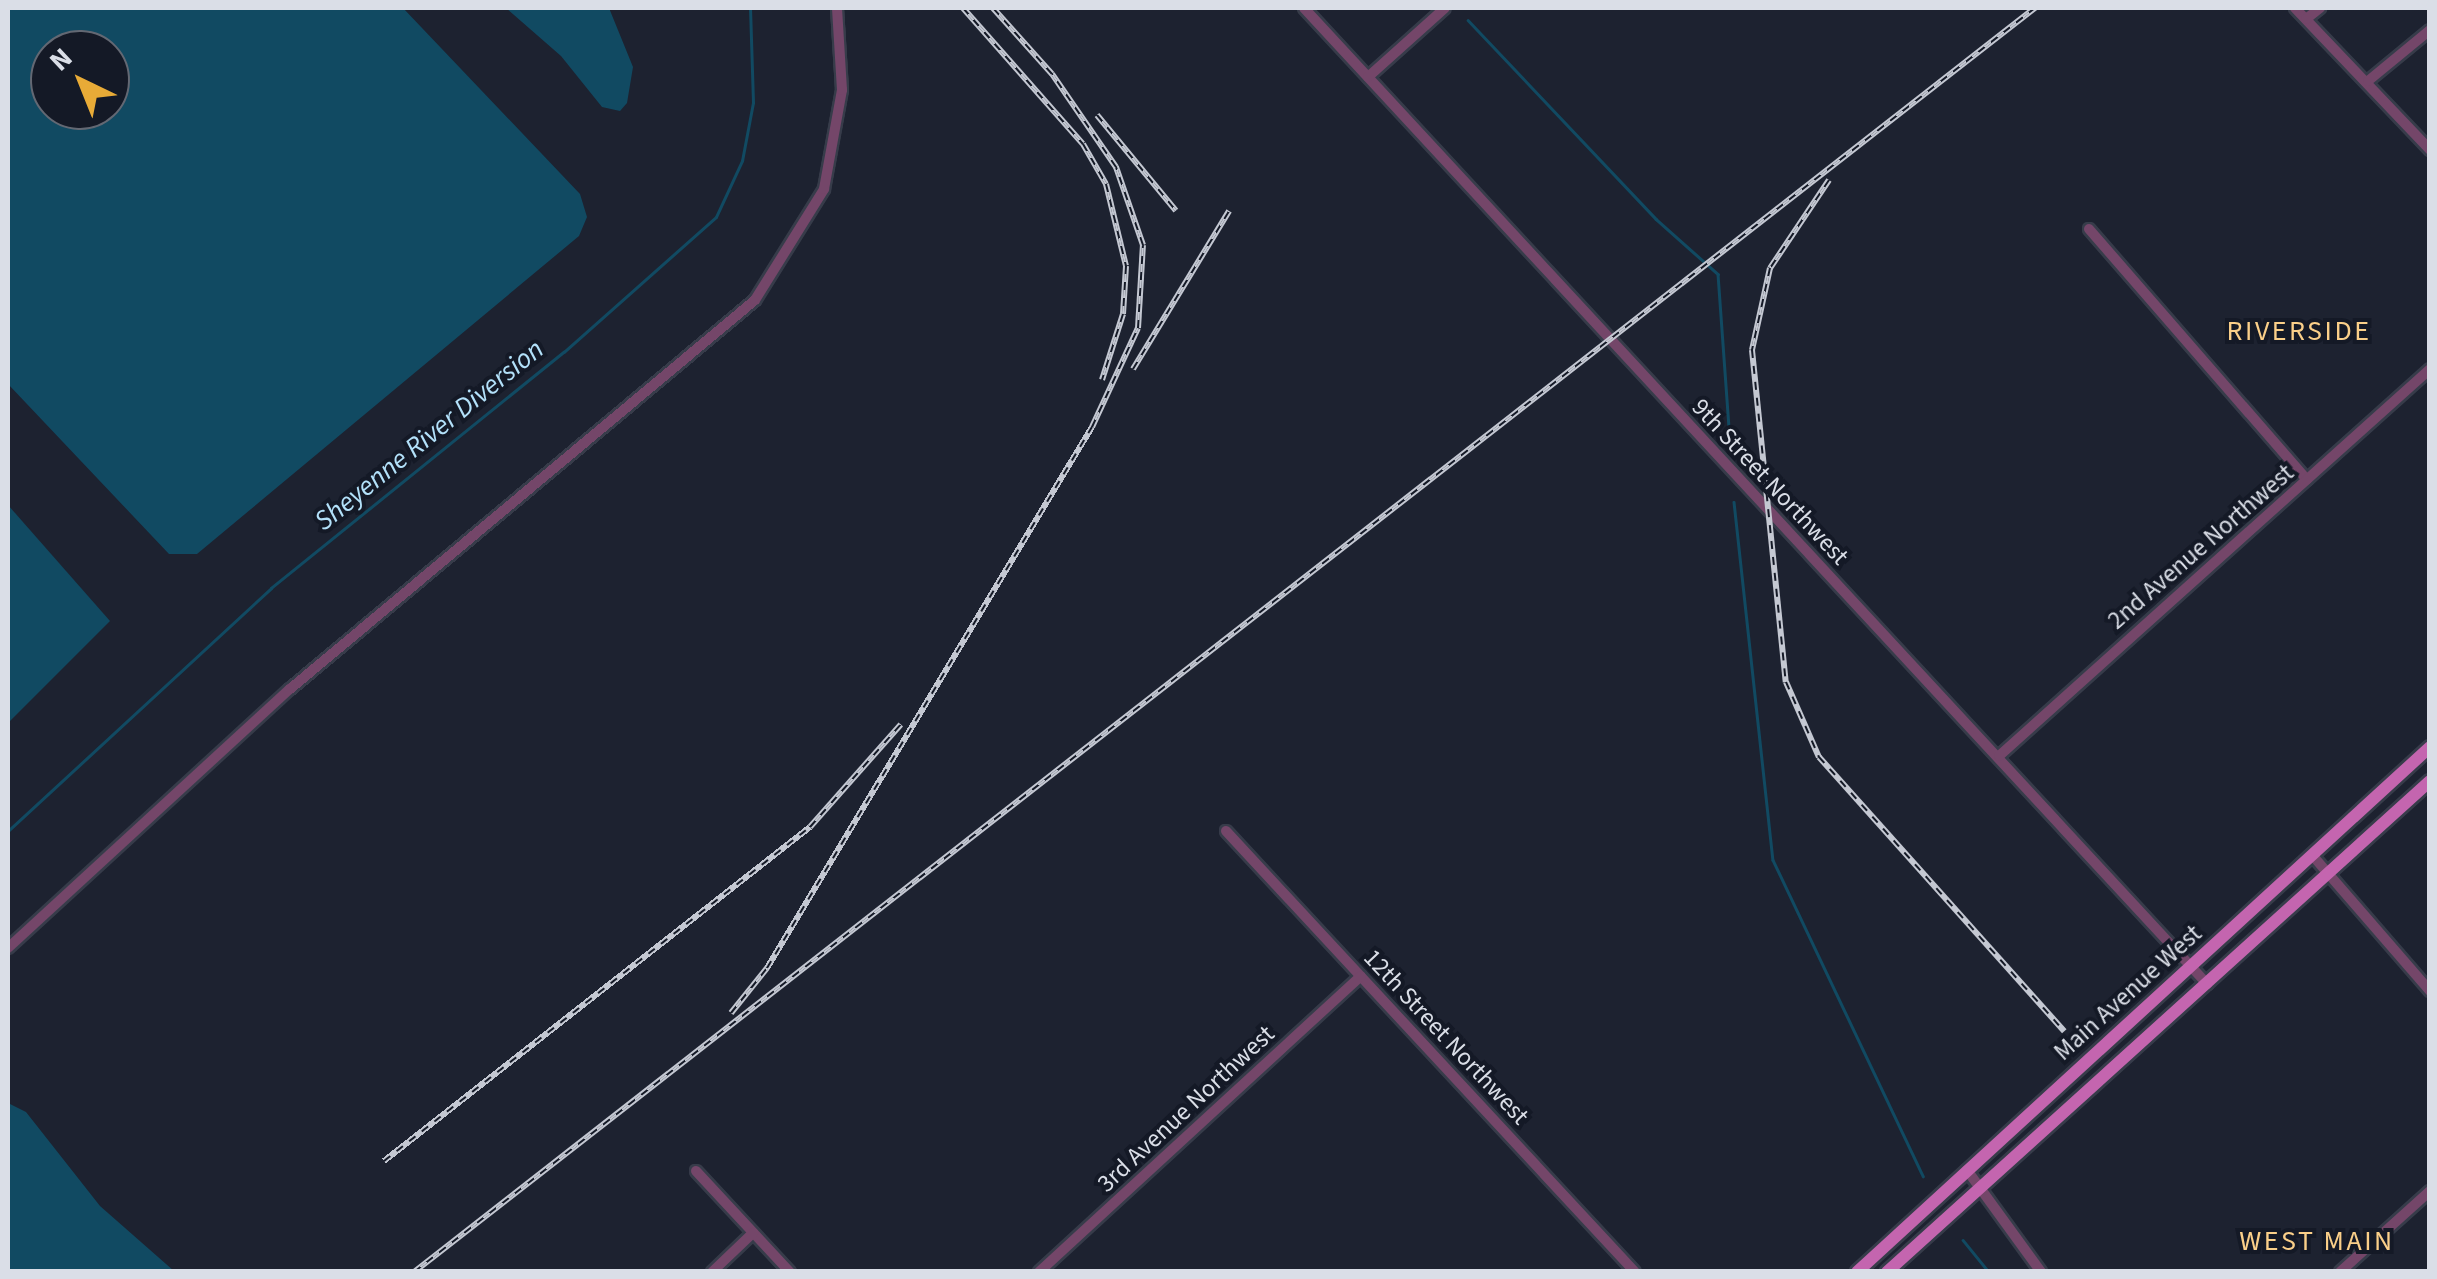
<!DOCTYPE html>
<html>
<head>
<meta charset="utf-8">
<style>
  body { margin:0 }
  #map { position:relative; width:2437px; height:1279px; overflow:hidden; background:#1d2230; font-family:"Source Sans 3",sans-serif }
  div>[style] { position:absolute }
  [style*='--x'] { left:calc(var(--x)*1px); top:calc(var(--y)*1px); width:calc(var(--w)*1px); rotate:calc(var(--a)*1deg) }
  .water>* { inset:0; background:#114a62 }
  .stream>* { height:2.5px; margin:-1.25px; padding:0 1.25px; transform-origin:1.25px; border-radius:1.25px; background:#114a62 }
  .roads { filter:drop-shadow(2px 0 #373c4a) drop-shadow(-2px 0 #373c4a) drop-shadow(0 2px #373c4a) drop-shadow(0 -2px #373c4a) }
  .minor>* { height:10px; margin:-5px; padding:0 5px; transform-origin:5px; border-radius:5px; background:#744669 }
  .major>* { height:12px; margin:-6px; padding:0 6px; transform-origin:6px; border-radius:6px; background:#c465af }
  .rail>* { height:6px; margin-top:-3px; transform-origin:0; background:repeating-linear-gradient(90deg,#141926 0 8px,#c4c8d2 0 16px); box-sizing:border-box; border-block:2px solid #c4c8d2 }
  span { translate:-50% -50%; white-space:nowrap; text-align:center; line-height:1.15; -webkit-text-stroke:8px #141926; paint-order:stroke }
  .street-label { font-size:25px; color:#dadee7 }
  .neighbourhood-label { font-size:28px; color:#facf89; letter-spacing:2.5px }
  .water-label { font-size:28px; color:#b3e1fa; font-style:italic }
  .frame { position:absolute; inset:0; border:10px solid #dadee7; pointer-events:none }
  .north { position:absolute; left:30px; top:30px; width:100px; height:100px; box-sizing:border-box; background:#141926; border:2px solid #636873; border-radius:50%; rotate:317deg; font-size:28px; font-weight:700; line-height:40px; text-align:center; color:#dadee7 }
  .north::after { content:''; display:block; margin:auto; width:35px; height:45px; background:#e8ab37; clip-path:polygon(50% 0,100% 100%,50% 72%,0 100%) }
</style>
</head>
<body>
<div id="map">
  <div class="water">
    <div style="clip-path:polygon(evenodd,8px 8px,403px 8px,580px 194px,587px 217px,579px 236px,197px 554px,169px 554px,8px 384px,8px 8px,50px 50px,110px 50px,110px 110px,50px 110px,50px 50px)"></div>
    <div style="clip-path:polygon(506px 8px,609px 8px,633px 67px,627px 103px,620px 111px,602px 107px,561px 56px)"></div>
    <div style="clip-path:polygon(8px 505px,110px 621px,8px 723px)"></div>
    <div style="clip-path:polygon(8px 1103px,26px 1112px,100px 1206px,174px 1271px,8px 1271px)"></div>
  </div>
  <div class="stream">
    <div style="--x:1468;--y:20;--w:274;--a:46.6"></div>
    <div style="--x:1656;--y:219;--w:83;--a:41.6"></div>
    <div style="--x:1718;--y:274;--w:167;--a:85.9"></div>
    <div style="--x:1734;--y:502;--w:360;--a:83.8"></div>
    <div style="--x:1773;--y:860;--w:350;--a:64.6"></div>
    <div style="--x:8;--y:831;--w:358;--a:-42.7"></div>
    <div style="--x:271;--y:588;--w:376;--a:-38.9"></div>
    <div style="--x:564;--y:352;--w:203;--a:-41.6"></div>
    <div style="--x:716;--y:217;--w:62;--a:-65.1"></div>
    <div style="--x:742;--y:161;--w:59;--a:-79.3"></div>
    <div style="--x:753;--y:103;--w:95;--a:-91.8"></div>
    <div style="--x:1963;--y:1240;--w:41;--a:50.9"></div>
  </div>
  <div class="roads">
    <div class="minor">
      <div style="--x:1304;--y:8;--w:1330;--a:47.22"></div>
      <div style="--x:2295;--y:8;--w:196;--a:46.4"></div>
      <div style="--x:2306;--y:19;--w:18;--a:-38"></div>
      <div style="--x:1368;--y:77;--w:103;--a:-41.9"></div>
      <div style="--x:2368;--y:81;--w:80;--a:-39.4"></div>
      <div style="--x:2089;--y:229;--w:332;--a:49"></div>
      <div style="--x:1999;--y:756;--w:579;--a:-41.92"></div>
      <div style="--x:1226;--y:831;--w:601;--a:47.16"></div>
      <div style="--x:2313;--y:856;--w:179;--a:49.1"></div>
      <div style="--x:8;--y:948;--w:383;--a:-42.6"></div>
      <div style="--x:290;--y:689;--w:606;--a:-39.91"></div>
      <div style="--x:755;--y:300;--w:131;--a:-58.1"></div>
      <div style="--x:824;--y:189;--w:101;--a:-79.7"></div>
      <div style="--x:842;--y:90;--w:82;--a:-93.5"></div>
      <div style="--x:1967;--y:1170;--w:126;--a:54"></div>
      <div style="--x:696;--y:1171;--w:138;--a:47.1"></div>
      <div style="--x:712;--y:1272;--w:57;--a:-43.6"></div>
      <div style="--x:1039;--y:1272;--w:437;--a:-42.6"></div>
      <div style="--x:2340;--y:1272;--w:121;--a:-42"></div>
    </div>
    <div class="major">
      <div style="--x:1857;--y:1272;--w:777;--a:-42.5"></div>
      <div style="--x:1887;--y:1272;--w:732;--a:-42.12"></div>
    </div>
  </div>
  <div class="rail">
    <div style="--x:963;--y:8;--w:181;--a:48.6"></div>
    <div style="--x:1083;--y:144;--w:46;--a:60.1"></div>
    <div style="--x:1106;--y:184;--w:84;--a:76.3"></div>
    <div style="--x:1126;--y:266;--w:48;--a:93.6"></div>
    <div style="--x:1123;--y:314;--w:69;--a:107.7"></div>
    <div style="--x:1097;--y:115;--w:124;--a:50.5"></div>
    <div style="--x:1829;--y:180;--w:106;--a:123.8"></div>
    <div style="--x:1770;--y:268;--w:84;--a:102.4"></div>
    <div style="--x:1752;--y:350;--w:334;--a:84.2"></div>
    <div style="--x:1786;--y:682;--w:82;--a:66.3"></div>
    <div style="--x:1819;--y:757;--w:368;--a:48.2"></div>
    <div style="--x:1133;--y:369;--w:185;--a:-58.7"></div>
    <div style="--x:731;--y:1013;--w:58;--a:-51.3"></div>
    <div style="--x:767;--y:968;--w:631;--a:-59.01"></div>
    <div style="--x:1092;--y:427;--w:109;--a:-65.1"></div>
    <div style="--x:1138;--y:328;--w:83;--a:-86.6"></div>
    <div style="--x:1143;--y:245;--w:83;--a:-109.1"></div>
    <div style="--x:1116;--y:167;--w:113;--a:-124.5"></div>
    <div style="--x:1052;--y:74;--w:89;--a:-131.8"></div>
    <div style="--x:384;--y:1161;--w:541;--a:-38.1"></div>
    <div style="--x:810;--y:827;--w:137;--a:-48.5"></div>
    <div style="--x:414;--y:1272;--w:2056;--a:-37.95"></div>
  </div>
  <div class="street-label">
    <span style="left:1770px;top:482px;rotate:47deg">9th Street Northwest</span>
    <span style="left:2201px;top:547px;rotate:-41deg">2nd Avenue Northwest</span>
    <span style="left:2128px;top:993px;rotate:-42deg">Main Avenue West</span>
    <span style="left:1446px;top:1037px;rotate:47deg">12th Street Northwest</span>
    <span style="left:1186px;top:1109px;rotate:-43deg">3rd Avenue Northwest</span>
  </div>
  <div class="neighbourhood-label">
    <span style="left:2299px;top:331px">RIVERSIDE</span>
    <span style="left:2317px;top:1241px">WEST MAIN</span>
  </div>
  <div class="water-label">
    <span style="left:429px;top:435px;rotate:-39deg">Sheyenne River Diversion</span>
  </div>
  <div class="frame"></div>
  <div class="north">N</div>
</div>
</body>
</html>
